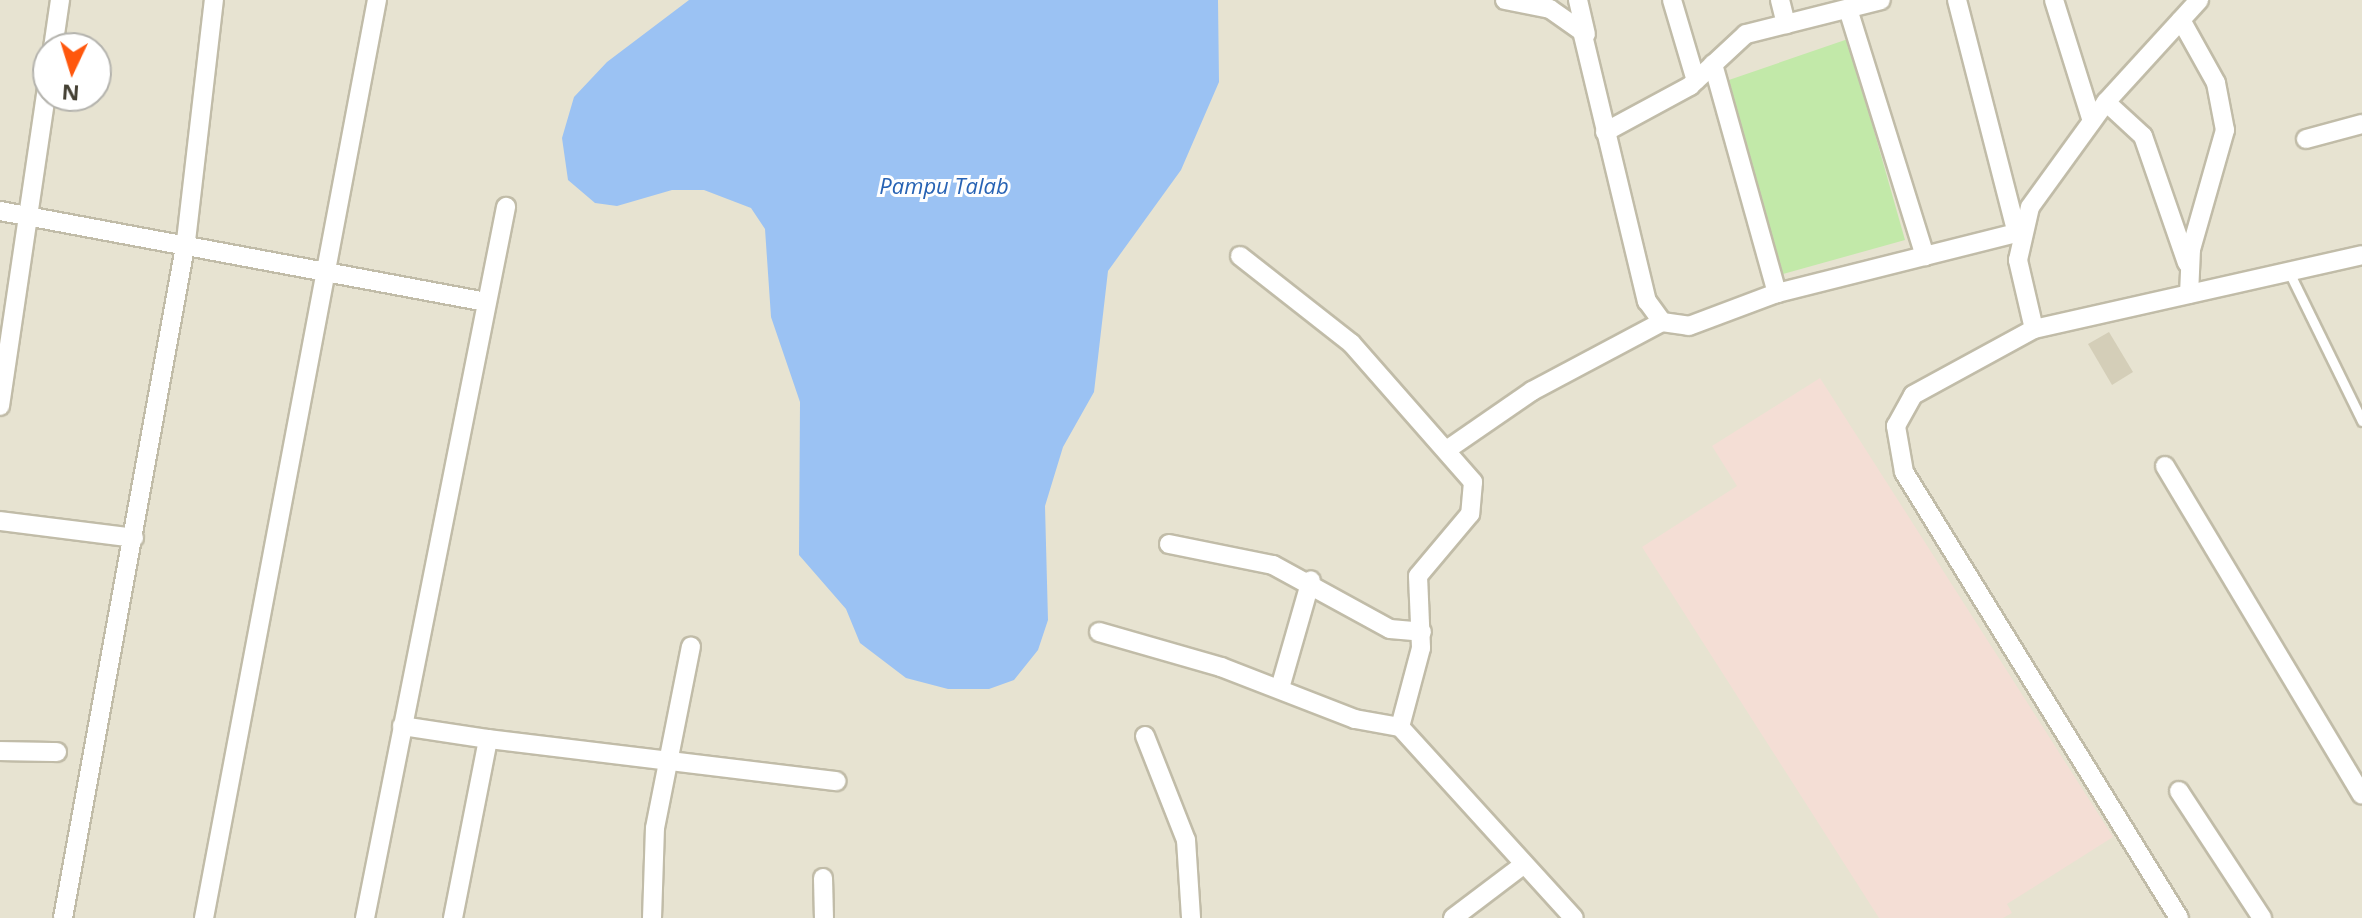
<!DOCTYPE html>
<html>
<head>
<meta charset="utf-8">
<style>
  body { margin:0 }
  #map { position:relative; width:2362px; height:918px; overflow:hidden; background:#f2f0e3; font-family:"Open Sans",sans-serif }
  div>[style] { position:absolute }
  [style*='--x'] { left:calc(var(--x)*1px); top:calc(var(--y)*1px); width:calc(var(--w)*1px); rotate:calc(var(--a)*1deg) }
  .residential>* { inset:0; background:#e7e3d1 }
  .medical>* { inset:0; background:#f4ded5 }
  .green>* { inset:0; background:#c2e9a9 }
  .water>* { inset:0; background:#9bc2f3 }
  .building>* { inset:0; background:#d4ceb8 }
  .roads { filter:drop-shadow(2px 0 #c1bca8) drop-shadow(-2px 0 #c1bca8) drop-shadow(0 2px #c1bca8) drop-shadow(0 -2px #c1bca8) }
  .service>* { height:9px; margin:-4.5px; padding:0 4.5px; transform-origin:4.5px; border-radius:4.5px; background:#fff }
  .minor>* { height:18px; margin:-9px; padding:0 9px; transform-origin:9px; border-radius:9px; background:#fff }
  span { translate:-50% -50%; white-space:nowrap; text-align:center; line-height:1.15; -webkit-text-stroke:6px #fff; paint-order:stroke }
  .water-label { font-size:22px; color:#2863b4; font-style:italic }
  .north { position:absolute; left:32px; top:32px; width:80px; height:80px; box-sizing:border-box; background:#fff; border:2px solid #b4b3ad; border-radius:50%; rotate:184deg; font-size:22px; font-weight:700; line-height:32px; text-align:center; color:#444033 }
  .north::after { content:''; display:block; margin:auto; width:28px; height:36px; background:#ff570d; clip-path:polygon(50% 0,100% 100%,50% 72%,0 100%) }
</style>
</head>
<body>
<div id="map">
  <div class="residential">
    <div style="clip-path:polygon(evenodd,0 0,2362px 0,2362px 918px,0 918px,0 0,48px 48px,96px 48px,96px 96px,48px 96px,48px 48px)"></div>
  </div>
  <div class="medical">
    <div style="clip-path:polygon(1820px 378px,2113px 837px,2007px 904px,2012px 913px,2003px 918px,1879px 918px,1642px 547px,1737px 486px,1712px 446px)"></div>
  </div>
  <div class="green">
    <div style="clip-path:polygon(1848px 39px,1905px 240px,1783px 274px,1726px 81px)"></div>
  </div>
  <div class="water">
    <div style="clip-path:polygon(689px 0,1218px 0,1219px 82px,1181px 170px,1108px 271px,1094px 392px,1063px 447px,1045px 506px,1048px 620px,1038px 650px,1014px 680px,989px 689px,948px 689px,906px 678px,860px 643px,846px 609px,799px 555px,800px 402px,771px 317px,765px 229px,751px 208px,704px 190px,672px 190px,617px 206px,595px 203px,568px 180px,562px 138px,574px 97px,607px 62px)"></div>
  </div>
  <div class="building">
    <div style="clip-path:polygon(2109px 332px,2133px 372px,2112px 385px,2088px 344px)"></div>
  </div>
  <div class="roads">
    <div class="service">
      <div style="--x:2289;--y:272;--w:166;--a:63.9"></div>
    </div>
    <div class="minor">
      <div style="--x:1505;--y:0;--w:46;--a:11.3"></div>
      <div style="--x:1550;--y:9;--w:39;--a:35"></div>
      <div style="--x:1582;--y:31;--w:278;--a:76.5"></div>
      <div style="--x:1647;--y:301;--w:26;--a:54"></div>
      <div style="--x:1662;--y:322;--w:27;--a:8"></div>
      <div style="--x:1689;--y:326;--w:94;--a:-20.6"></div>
      <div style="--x:1777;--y:293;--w:251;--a:-14.1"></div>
      <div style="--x:1578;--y:0;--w:35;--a:77"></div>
      <div style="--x:1672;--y:0;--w:84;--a:73.5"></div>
      <div style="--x:1780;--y:0;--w:25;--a:76"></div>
      <div style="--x:1957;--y:0;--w:241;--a:75.6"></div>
      <div style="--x:2054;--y:0;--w:127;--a:72.6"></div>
      <div style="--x:1848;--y:9;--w:259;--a:72.7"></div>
      <div style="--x:2181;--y:20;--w:72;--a:60.9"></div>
      <div style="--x:2216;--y:83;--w:48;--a:79.2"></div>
      <div style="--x:2225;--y:130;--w:124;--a:105.9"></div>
      <div style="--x:2191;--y:249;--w:45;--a:92.5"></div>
      <div style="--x:53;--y:48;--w:49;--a:-81.7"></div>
      <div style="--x:1713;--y:64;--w:238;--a:74.4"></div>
      <div style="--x:2106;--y:102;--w:50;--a:42.6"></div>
      <div style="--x:2143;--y:136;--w:134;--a:70.9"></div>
      <div style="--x:1605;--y:132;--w:97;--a:-28.4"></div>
      <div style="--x:1690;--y:86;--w:76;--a:-42.9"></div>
      <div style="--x:1746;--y:34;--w:139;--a:-14.1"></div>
      <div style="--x:2306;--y:139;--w:58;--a:-15"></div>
      <div style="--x:0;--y:211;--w:495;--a:10.6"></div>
      <div style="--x:1240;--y:256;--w:141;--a:38.1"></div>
      <div style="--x:1351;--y:343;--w:185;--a:48.7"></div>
      <div style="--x:1473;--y:482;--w:32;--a:95"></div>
      <div style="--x:1470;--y:514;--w:81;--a:130"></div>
      <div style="--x:1418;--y:576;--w:72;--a:87.6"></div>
      <div style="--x:1421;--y:648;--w:82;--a:104.9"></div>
      <div style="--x:1400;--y:727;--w:258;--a:47.7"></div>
      <div style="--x:2034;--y:329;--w:336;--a:-12.7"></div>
      <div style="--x:0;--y:406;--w:331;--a:-81.6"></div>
      <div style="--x:1448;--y:449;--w:102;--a:-34.6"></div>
      <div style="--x:1532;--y:391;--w:147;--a:-28"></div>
      <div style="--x:2165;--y:466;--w:383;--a:59.1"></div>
      <div style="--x:0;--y:521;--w:135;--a:7.2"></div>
      <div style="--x:1169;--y:544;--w:106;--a:11.4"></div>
      <div style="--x:1273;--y:565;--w:133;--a:28.7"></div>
      <div style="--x:1390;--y:629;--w:32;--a:5"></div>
      <div style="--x:1099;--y:632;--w:127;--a:16"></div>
      <div style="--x:1221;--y:667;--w:144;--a:21.2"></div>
      <div style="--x:1355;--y:719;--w:46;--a:10.1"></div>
      <div style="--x:1280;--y:688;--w:112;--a:-74"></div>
      <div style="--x:402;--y:726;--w:87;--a:8.6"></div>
      <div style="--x:1145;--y:736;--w:112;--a:68.5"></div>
      <div style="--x:1186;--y:840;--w:78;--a:86.3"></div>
      <div style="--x:0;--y:751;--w:57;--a:1"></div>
      <div style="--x:2179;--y:791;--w:152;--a:56.8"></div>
      <div style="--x:823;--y:878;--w:40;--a:88.6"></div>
      <div style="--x:63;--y:918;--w:688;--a:-79.7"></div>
      <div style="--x:186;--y:241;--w:243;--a:-83.4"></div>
      <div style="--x:204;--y:918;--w:934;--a:-79.33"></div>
      <div style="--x:365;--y:918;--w:725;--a:-78.78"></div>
      <div style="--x:453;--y:918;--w:182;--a:-78.9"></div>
      <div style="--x:488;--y:739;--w:351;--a:6.9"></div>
      <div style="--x:652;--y:918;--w:90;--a:-88.1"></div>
      <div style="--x:655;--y:828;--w:185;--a:-78.8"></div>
      <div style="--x:1453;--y:918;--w:88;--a:-37.1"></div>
      <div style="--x:2179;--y:918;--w:524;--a:-121.66"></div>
      <div style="--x:1904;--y:472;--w:47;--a:-99.9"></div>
      <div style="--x:1896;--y:426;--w:35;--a:-61"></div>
      <div style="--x:1913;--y:395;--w:138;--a:-28.6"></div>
      <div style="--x:2034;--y:329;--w:71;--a:-103.1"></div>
      <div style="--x:2018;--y:260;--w:54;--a:-77.2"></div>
      <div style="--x:2030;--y:207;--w:130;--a:-54.1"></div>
      <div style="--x:2106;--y:102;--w:138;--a:-47.6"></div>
    </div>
  </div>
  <div class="water-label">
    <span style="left:944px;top:186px">Pampu Talab</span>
  </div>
  <div class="north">N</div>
</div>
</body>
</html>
